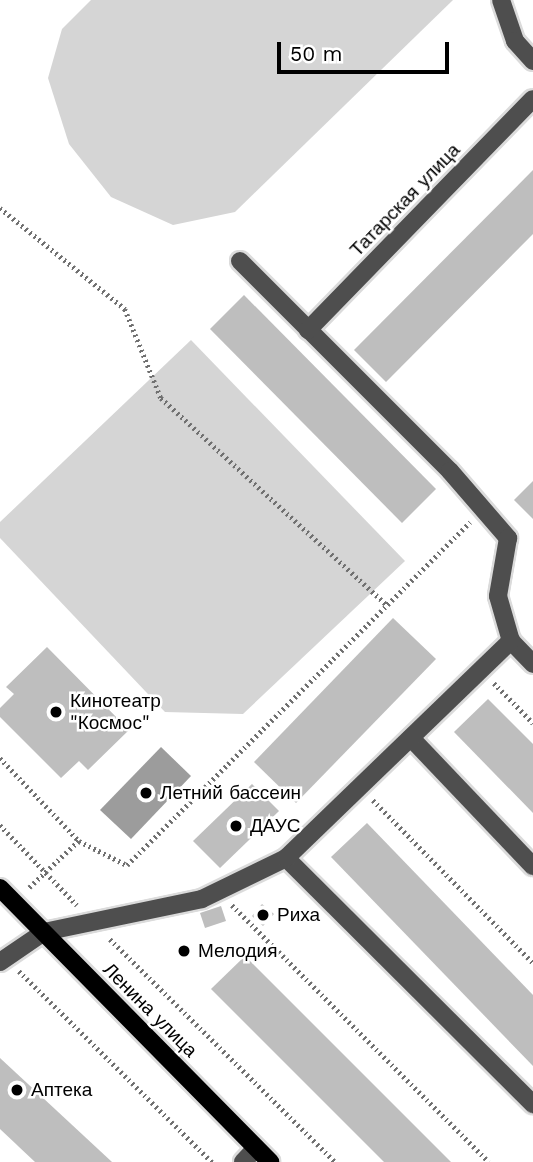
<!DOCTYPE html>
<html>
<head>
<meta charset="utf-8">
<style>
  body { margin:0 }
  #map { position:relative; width:533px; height:1162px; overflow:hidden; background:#fff; font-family:"Work Sans",sans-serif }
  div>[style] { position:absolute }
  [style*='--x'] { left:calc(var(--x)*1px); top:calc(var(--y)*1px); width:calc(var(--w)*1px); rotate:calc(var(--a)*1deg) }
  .green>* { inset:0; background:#d5d5d5 }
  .water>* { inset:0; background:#9c9c9c }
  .building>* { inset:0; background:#bebebe }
  .path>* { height:4.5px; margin-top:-2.25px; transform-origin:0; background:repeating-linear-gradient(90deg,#707070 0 2px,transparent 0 5.5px) }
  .roads { filter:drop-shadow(2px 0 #dbdbdb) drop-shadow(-2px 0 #dbdbdb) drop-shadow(0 2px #dbdbdb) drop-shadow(0 -2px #dbdbdb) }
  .minor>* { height:18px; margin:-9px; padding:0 9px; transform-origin:9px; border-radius:9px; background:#4e4e4e }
  .major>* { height:18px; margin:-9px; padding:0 9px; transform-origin:9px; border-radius:9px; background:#000 }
  .dots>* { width:19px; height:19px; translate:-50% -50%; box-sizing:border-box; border:4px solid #fff; border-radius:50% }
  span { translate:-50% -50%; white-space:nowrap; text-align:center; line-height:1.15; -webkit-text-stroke:5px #fff; paint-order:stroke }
  .street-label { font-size:19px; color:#000 }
  .poi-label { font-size:19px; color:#000 }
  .left { translate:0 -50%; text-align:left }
  .scale { position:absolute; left:277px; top:42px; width:172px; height:32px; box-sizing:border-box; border:4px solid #000; border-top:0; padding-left:9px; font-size:21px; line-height:24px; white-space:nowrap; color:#000; -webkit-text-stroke:5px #fff; paint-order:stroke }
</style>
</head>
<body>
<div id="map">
  <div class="green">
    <div style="clip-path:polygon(91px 0,453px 0,235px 212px,173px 225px,111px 197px,69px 144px,48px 78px,62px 29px)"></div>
    <div style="clip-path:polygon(191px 340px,405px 561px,243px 714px,165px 712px,0 538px,0 522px)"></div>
  </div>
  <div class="water">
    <div style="clip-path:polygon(161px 747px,191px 776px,131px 839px,100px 810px)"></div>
  </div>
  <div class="building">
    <div style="clip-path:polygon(533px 170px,533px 234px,386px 382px,354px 350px)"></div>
    <div style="clip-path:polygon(244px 295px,436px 489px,402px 523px,210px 329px)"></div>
    <div style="clip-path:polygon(533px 481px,533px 519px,514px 500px)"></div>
    <div style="clip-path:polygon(393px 618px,436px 659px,296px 803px,254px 762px)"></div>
    <div style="clip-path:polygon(47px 647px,129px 730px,88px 770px,79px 761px,61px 778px,0 717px,0 708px,14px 694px,6px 687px)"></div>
    <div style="clip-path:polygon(488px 699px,533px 744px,533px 813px,454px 732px)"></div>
    <div style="clip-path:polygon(252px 784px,279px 811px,220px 868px,193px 841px)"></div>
    <div style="clip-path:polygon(367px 823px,533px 995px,533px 1066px,331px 857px)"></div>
    <div style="clip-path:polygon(262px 904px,274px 914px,263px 926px,252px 916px)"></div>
    <div style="clip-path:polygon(221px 906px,226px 921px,205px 928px,200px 913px)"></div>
    <div style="clip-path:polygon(245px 956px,451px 1162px,384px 1162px,211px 989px)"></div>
    <div style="clip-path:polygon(0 1058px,112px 1162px,35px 1162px,0 1129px)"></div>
  </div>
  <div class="path">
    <div style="--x:0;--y:208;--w:161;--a:38.9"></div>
    <div style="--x:125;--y:309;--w:96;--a:68"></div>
    <div style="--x:161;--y:398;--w:306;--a:42.5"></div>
    <div style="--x:494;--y:683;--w:56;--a:45.7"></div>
    <div style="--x:0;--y:758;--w:115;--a:46.4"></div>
    <div style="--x:79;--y:841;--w:70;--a:136.7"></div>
    <div style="--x:373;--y:800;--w:228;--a:45.5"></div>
    <div style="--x:0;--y:825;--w:111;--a:46.1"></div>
    <div style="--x:79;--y:841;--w:54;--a:26.6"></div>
    <div style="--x:127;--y:865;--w:485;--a:-45"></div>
    <div style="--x:232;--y:905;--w:363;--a:45"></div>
    <div style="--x:110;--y:939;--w:317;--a:44.7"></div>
    <div style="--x:19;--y:971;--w:272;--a:44.7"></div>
  </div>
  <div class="roads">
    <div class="minor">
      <div style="--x:501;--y:0;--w:43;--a:71.1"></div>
      <div style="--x:515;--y:41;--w:27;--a:48"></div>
      <div style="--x:240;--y:261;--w:297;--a:45"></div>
      <div style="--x:450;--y:471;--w:89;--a:49.1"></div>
      <div style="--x:508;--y:538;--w:59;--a:99.8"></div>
      <div style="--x:498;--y:596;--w:47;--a:73.9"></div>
      <div style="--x:511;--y:641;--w:32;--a:46"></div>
      <div style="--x:308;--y:330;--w:322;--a:-45.8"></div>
      <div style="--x:411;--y:738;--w:177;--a:46.4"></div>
      <div style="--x:286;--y:858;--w:349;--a:44.9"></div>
      <div style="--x:0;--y:962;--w:53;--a:-34.3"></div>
      <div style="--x:44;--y:932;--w:161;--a:-11.8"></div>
      <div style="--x:202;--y:899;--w:93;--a:-26"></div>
      <div style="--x:286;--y:858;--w:313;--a:-44"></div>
      <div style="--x:243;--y:1162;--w:19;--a:-47"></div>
    </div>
    <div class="major">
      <div style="--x:0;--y:888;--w:385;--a:45.4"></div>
    </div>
  </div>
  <div class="dots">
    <div style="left:56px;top:712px;background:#000"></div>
    <div style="left:146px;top:793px;background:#000"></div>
    <div style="left:236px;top:826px;background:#000"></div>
    <div style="left:263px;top:915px;background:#000"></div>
    <div style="left:184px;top:951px;background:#000"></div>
    <div style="left:17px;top:1090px;background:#000"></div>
  </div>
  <div class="street-label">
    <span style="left:405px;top:200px;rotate:-46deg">Татарская улица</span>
    <span style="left:150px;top:1010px;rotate:45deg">Ленина улица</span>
  </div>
  <div class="poi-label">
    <span class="left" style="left:70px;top:712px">Кинотеатр<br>"Космос"</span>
    <span class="left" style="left:160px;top:793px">Летний бассеин</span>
    <span class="left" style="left:250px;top:826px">ДАУС</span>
    <span class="left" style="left:277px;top:915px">Риха</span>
    <span class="left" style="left:198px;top:951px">Мелодия</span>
    <span class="left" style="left:31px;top:1090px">Аптека</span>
  </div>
  <div class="scale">50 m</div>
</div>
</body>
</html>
